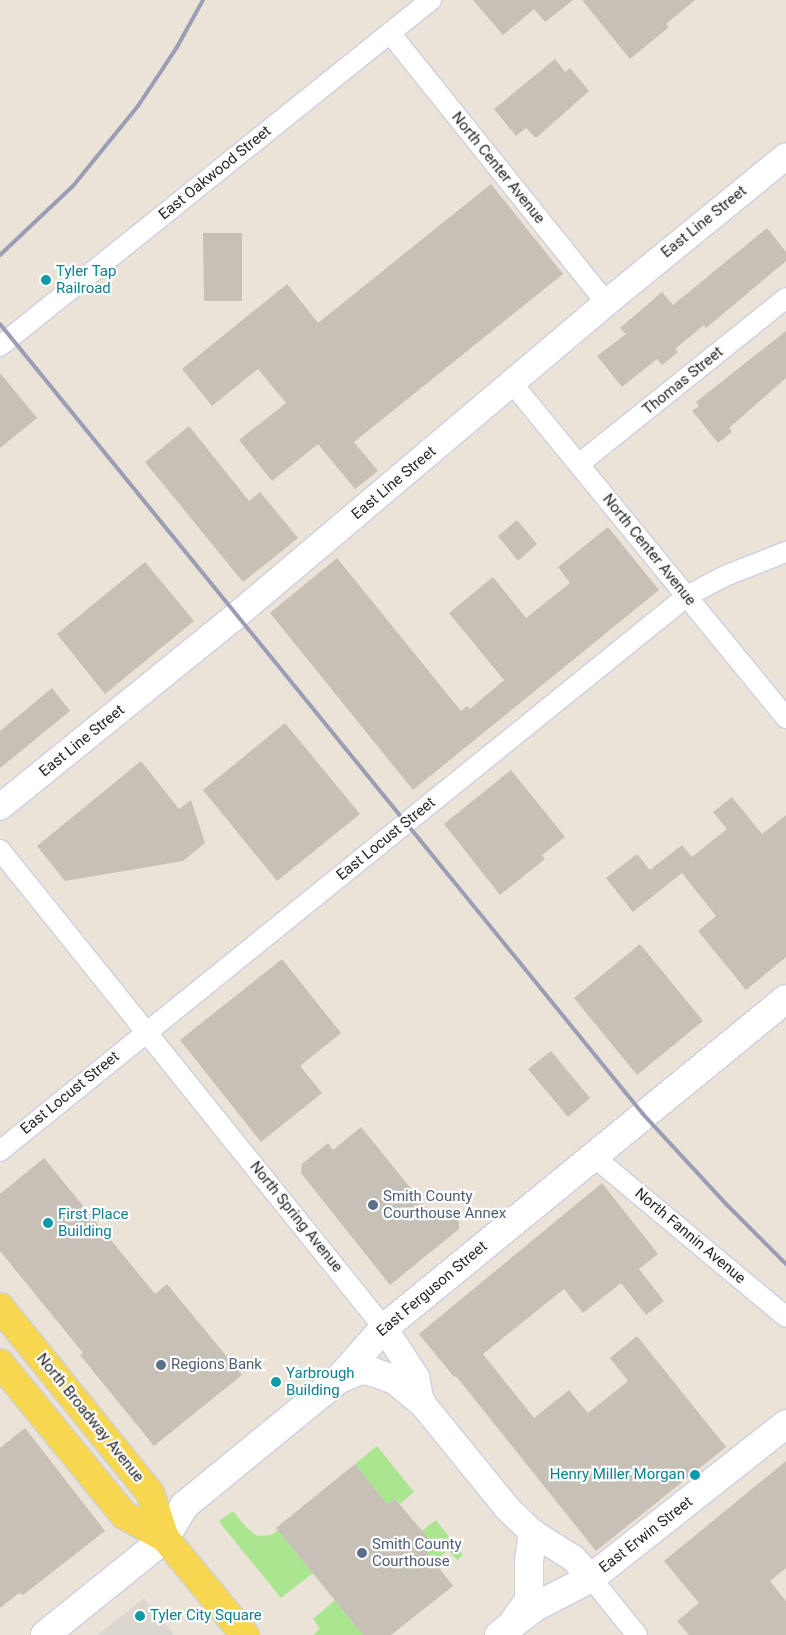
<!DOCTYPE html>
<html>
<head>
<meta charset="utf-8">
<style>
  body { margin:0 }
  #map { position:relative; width:786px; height:1635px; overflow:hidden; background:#ebe3d7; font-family:Roboto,sans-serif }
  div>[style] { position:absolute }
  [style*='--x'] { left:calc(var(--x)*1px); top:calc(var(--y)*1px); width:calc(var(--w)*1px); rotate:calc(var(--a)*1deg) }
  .green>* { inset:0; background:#aae590 }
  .plaza>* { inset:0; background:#dbd6ce }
  .building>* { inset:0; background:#c6c0b7 }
  .roads { filter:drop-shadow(1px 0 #ccd0e1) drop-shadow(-1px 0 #ccd0e1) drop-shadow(0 1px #ccd0e1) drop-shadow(0 -1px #ccd0e1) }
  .minor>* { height:20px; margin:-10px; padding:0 10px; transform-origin:10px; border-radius:10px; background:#fff }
  .tertiary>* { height:26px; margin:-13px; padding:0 13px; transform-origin:13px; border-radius:13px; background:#fff }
  .secondary>* { height:28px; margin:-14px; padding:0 14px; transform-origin:14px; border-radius:14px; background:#fff }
  .primary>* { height:28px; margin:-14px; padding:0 14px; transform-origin:14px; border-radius:14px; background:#f7d650 }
  .rail>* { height:4px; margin:-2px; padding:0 2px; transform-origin:2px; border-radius:2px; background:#9a9db3 }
  .dots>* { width:14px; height:14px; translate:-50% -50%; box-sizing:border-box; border:2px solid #fff; border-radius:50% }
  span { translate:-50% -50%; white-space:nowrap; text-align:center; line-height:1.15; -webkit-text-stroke:4.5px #fff; paint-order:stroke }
  .street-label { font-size:15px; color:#272727 }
  .culture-label { font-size:15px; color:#0d838f }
  .left { translate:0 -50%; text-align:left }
  .right { translate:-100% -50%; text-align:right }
  .service-label { font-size:15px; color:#4e5e75 }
</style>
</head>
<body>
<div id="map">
  <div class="green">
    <div style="clip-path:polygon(377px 1446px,414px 1492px,400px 1504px,395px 1499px,387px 1504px,355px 1464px)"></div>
    <div style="clip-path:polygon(233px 1511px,245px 1526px,257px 1536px,271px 1535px,278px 1530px,313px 1573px,281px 1598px,220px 1523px,220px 1520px)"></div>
    <div style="clip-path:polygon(436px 1520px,463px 1555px,457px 1560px,448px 1550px,434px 1562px,421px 1545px,429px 1539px,422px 1531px)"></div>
    <div style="clip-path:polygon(335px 1600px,363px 1635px,313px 1635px,320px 1629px,313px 1619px)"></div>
  </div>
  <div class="plaza">
    <div style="clip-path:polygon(144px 1598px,174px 1635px,98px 1635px)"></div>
  </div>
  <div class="building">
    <div style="clip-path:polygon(473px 0,573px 0,545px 22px,534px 9px,503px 35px)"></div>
    <div style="clip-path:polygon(582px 0,695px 0,666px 24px,669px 27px,630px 59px)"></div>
    <div style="clip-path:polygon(555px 59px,565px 72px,570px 68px,589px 91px,536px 138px,526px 128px,516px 136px,494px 109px)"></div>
    <div style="clip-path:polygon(491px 184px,563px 274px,354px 442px,378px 471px,355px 489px,318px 444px,272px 481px,239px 440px,286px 403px,258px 369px,212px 406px,182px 369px,287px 284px,318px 323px)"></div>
    <div style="clip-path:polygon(767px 228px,786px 252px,786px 261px,706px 328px,704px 325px,675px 349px,678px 352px,662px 365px,657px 359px,622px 387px,597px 356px,626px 334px,620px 328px,662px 292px,673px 305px)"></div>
    <div style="clip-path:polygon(203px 233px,242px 233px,242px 301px,204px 301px)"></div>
    <div style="clip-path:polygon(786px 331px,786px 378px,729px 428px,732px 432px,718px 443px,692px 411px,699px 406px,696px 402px)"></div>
    <div style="clip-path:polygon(0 373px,37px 418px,0 448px)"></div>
    <div style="clip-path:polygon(189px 426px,249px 501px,260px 492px,298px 538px,243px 582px,145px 462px)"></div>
    <div style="clip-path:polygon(517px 520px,537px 544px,518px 561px,498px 536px)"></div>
    <div style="clip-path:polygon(608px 527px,659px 590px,413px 790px,270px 613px,337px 558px,461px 711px,467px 706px,470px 709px,504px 680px,449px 613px,493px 577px,526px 618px,570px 583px,558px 567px)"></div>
    <div style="clip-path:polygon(145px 562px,194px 621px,105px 694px,57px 634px)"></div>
    <div style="clip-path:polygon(52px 688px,70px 711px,0 768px,0 731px)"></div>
    <div style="clip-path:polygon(285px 723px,360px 814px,277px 881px,203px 790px)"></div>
    <div style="clip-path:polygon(141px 761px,179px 809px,191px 800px,205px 843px,183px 861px,65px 881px,37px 846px)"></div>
    <div style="clip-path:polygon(511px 770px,565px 837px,542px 855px,545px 859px,500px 895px,444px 824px)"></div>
    <div style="clip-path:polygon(732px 797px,762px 834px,786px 815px,786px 957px,746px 990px,698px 931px,716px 916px,682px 873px,633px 912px,606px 878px,637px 854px,650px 870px,682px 845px,692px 857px,727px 829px,713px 812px)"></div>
    <div style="clip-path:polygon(640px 944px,703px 1021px,637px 1075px,574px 998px)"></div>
    <div style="clip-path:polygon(282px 959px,341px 1033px,300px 1066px,322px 1093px,261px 1142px,180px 1040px)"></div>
    <div style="clip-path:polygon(551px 1051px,590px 1098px,568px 1117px,528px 1069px)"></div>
    <div style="clip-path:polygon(361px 1127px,435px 1218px,448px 1208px,459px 1222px,459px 1229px,390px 1285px,301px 1173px,302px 1164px,328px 1143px,333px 1150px)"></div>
    <div style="clip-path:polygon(44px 1158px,155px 1294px,167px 1284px,242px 1375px,154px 1446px,80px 1355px,83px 1353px,0 1251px,0 1194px)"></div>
    <div style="clip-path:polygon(602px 1183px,658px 1254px,639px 1269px,664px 1301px,646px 1315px,621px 1283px,583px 1313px,564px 1289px,483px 1354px,534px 1418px,569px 1390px,588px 1413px,628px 1381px,610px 1358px,637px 1336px,726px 1447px,596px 1551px,456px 1376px,454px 1377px,419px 1334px)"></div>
    <div style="clip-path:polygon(25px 1428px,105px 1531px,23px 1595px,19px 1593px,0 1608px,0 1448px)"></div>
    <div style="clip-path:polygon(786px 1461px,786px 1568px,770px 1581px,786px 1601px,786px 1635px,689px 1635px,677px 1621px,699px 1603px,664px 1561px)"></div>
    <div style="clip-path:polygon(355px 1464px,387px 1504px,395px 1499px,429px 1539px,421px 1545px,453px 1586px,391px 1635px,363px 1635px,276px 1528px)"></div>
  </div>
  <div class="roads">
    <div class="minor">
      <div style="--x:390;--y:33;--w:346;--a:51.3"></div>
      <div style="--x:0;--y:346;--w:553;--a:-38.76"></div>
      <div style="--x:512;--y:383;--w:433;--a:50.7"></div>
      <div style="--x:579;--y:464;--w:265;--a:-38.7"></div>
      <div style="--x:0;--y:850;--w:613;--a:51.22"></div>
      <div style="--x:0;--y:1151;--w:883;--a:-38.93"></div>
      <div style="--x:687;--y:596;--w:43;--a:-27.8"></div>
      <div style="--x:725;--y:576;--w:66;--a:-21.5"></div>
      <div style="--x:593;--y:1156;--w:251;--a:39.8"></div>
      <div style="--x:591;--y:1578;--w:73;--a:51.1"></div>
    </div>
    <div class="tertiary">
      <div style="--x:0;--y:807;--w:305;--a:-39"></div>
      <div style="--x:237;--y:615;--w:483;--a:-40.2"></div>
      <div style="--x:606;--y:303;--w:232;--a:-39.2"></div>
      <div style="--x:384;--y:1328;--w:59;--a:56.9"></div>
      <div style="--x:416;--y:1377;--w:25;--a:79"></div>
      <div style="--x:421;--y:1402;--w:136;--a:50.9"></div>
      <div style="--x:507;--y:1508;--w:36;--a:44"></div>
      <div style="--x:533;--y:1533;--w:47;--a:32"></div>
      <div style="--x:573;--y:1558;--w:27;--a:48"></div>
    </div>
    <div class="secondary">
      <div style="--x:339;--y:1379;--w:24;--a:-22"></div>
      <div style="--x:361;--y:1370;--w:12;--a:9"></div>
      <div style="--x:373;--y:1372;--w:23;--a:20"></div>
      <div style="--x:395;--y:1380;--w:34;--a:40"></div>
      <div style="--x:514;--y:1621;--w:26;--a:-54"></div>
      <div style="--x:529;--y:1600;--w:39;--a:-90"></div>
      <div style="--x:529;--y:1561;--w:28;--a:-82"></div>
      <div style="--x:45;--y:1635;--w:154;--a:-38.9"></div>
      <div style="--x:165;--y:1538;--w:39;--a:-59"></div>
      <div style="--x:185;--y:1505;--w:199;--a:-39.3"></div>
      <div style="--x:339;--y:1379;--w:68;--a:-48.6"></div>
      <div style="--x:384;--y:1328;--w:519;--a:-39.3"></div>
      <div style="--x:499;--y:1635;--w:46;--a:-37.9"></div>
      <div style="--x:535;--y:1607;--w:63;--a:-27.4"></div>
      <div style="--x:591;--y:1578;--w:248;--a:-38.3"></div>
    </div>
    <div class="primary">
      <div style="--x:0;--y:1307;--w:239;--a:51.1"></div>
      <div style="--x:150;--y:1493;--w:47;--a:71.6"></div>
      <div style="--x:165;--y:1538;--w:126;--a:50.5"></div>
      <div style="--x:0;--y:1363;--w:196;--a:50.8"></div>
      <div style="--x:124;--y:1515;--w:47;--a:29.3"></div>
    </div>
  </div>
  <div class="rail">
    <div style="--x:0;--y:255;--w:100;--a:-43.4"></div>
    <div style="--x:73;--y:186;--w:103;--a:-50.9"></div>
    <div style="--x:138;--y:106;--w:71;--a:-56.5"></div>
    <div style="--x:177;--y:47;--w:54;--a:-61"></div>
    <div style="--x:0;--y:324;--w:1019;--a:50.86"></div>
    <div style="--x:643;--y:1114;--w:121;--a:47.3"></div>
    <div style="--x:725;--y:1203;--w:86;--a:45"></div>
  </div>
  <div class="dots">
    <div style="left:46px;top:280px;background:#0f9aa8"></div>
    <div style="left:373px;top:1205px;background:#5c6f8a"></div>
    <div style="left:48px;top:1223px;background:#0f9aa8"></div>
    <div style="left:161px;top:1365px;background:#5c6f8a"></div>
    <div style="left:276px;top:1382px;background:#0f9aa8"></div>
    <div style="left:695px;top:1475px;background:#0f9aa8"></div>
    <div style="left:362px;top:1553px;background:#5c6f8a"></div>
    <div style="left:140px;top:1616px;background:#0f9aa8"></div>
  </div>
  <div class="street-label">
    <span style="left:498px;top:168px;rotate:51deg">North Center Avenue</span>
    <span style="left:215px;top:173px;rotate:-39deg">East Oakwood Street</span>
    <span style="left:704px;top:222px;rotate:-39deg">East Line Street</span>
    <span style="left:683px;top:381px;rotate:-39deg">Thomas Street</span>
    <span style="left:394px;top:483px;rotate:-40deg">East Line Street</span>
    <span style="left:649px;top:550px;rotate:51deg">North Center Avenue</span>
    <span style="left:82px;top:741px;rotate:-39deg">East Line Street</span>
    <span style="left:386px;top:839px;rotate:-39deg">East Locust Street</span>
    <span style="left:70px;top:1093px;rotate:-39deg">East Locust Street</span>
    <span style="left:296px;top:1217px;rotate:51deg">North Spring Avenue</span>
    <span style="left:690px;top:1236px;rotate:40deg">North Fannin Avenue</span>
    <span style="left:432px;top:1289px;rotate:-40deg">East Ferguson Street</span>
    <span style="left:90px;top:1418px;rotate:51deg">North Broadway Avenue</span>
    <span style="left:646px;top:1535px;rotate:-38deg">East Erwin Street</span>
  </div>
  <div class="culture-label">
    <span class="left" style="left:56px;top:280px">Tyler Tap<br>Railroad</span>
    <span class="left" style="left:58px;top:1223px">First Place<br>Building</span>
    <span class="left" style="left:286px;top:1382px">Yarbrough<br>Building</span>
    <span class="right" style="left:685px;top:1475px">Henry Miller Morgan</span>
    <span class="left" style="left:150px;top:1616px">Tyler City Square</span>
  </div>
  <div class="service-label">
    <span class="left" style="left:383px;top:1205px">Smith County<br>Courthouse Annex</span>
    <span class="left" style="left:171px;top:1365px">Regions Bank</span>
    <span class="left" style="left:372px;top:1553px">Smith County<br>Courthouse</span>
  </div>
</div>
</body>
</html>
